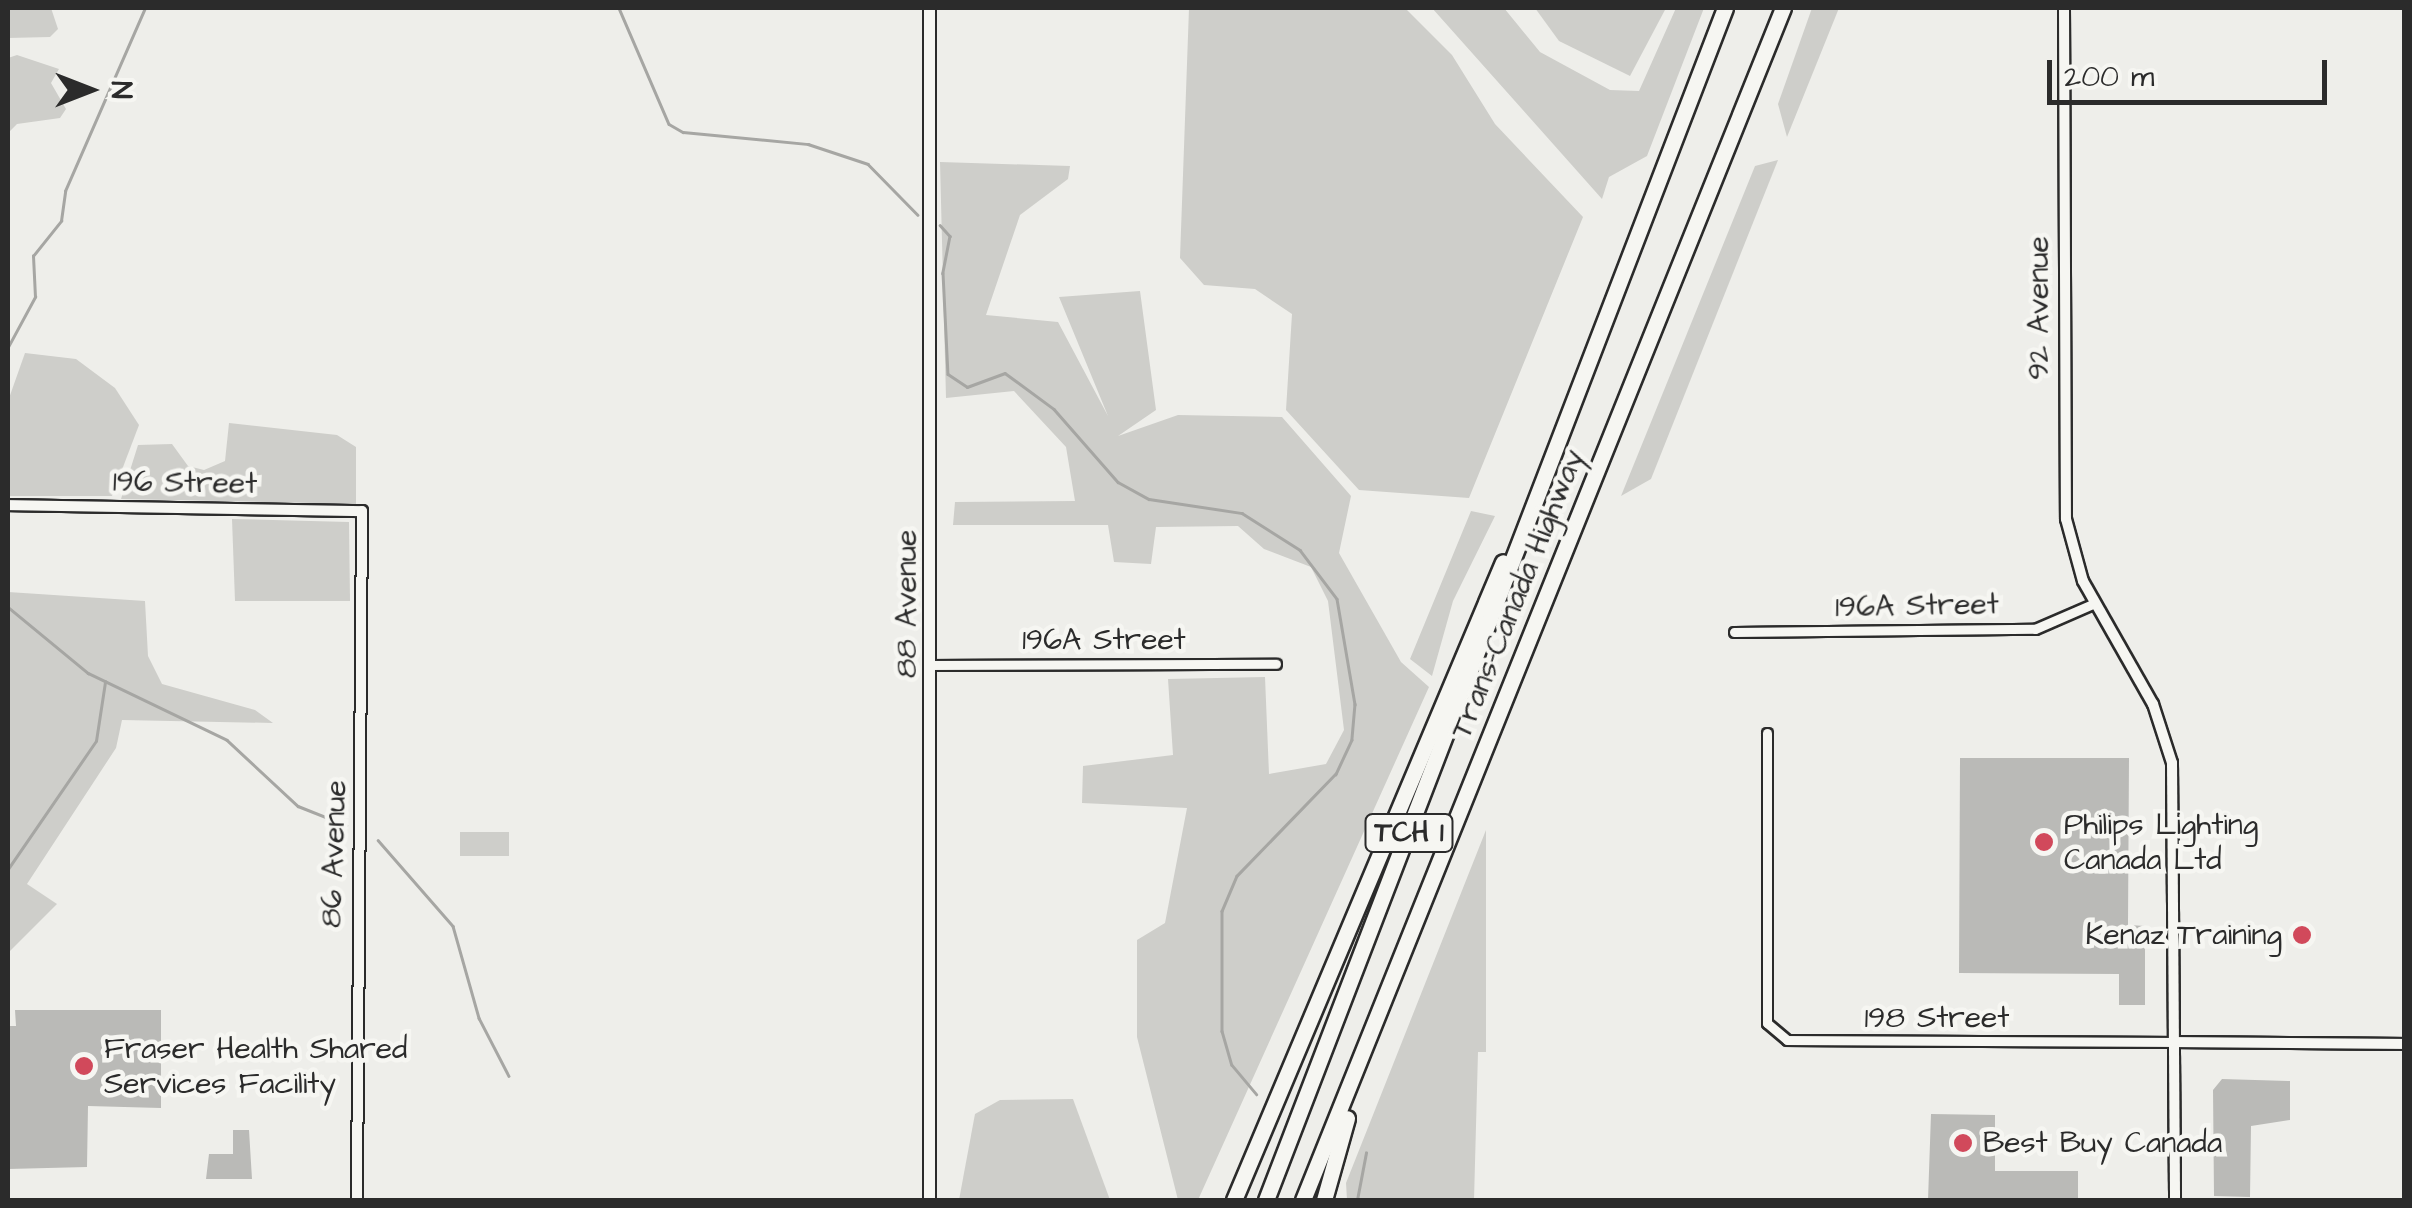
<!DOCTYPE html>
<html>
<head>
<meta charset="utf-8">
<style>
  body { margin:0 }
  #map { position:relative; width:2412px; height:1208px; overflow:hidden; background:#eeeeea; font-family:"Architects Daughter",sans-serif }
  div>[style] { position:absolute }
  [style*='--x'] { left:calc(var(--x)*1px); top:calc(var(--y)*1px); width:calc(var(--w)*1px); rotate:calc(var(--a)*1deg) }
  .green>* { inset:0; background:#cececa }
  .stream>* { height:2.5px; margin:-1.25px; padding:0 1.25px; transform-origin:1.25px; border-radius:1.25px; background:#a6a6a3 }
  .building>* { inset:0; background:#babab7 }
  .roads { filter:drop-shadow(2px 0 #2b2b2b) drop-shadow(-2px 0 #2b2b2b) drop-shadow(0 2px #2b2b2b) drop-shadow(0 -2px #2b2b2b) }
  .minor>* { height:9px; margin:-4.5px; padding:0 4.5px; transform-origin:4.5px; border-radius:4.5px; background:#f6f6f2 }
  .tertiary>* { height:10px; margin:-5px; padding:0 5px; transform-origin:5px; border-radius:5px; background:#f6f6f2 }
  .secondary>* { height:11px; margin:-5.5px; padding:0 5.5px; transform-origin:5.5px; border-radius:5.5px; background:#f6f6f2 }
  .motorway>* { height:15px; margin:-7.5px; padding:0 7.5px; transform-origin:7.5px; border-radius:7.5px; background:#f6f6f2 }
  .dots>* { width:28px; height:28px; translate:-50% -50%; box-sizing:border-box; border:5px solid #f6f6f2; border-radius:50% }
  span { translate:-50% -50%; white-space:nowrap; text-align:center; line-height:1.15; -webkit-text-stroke:9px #f6f6f2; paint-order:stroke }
  .shield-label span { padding:2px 8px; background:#f6f6f2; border:2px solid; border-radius:8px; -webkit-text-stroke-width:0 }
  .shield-label { font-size:28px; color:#2b2b2b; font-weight:700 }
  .street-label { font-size:30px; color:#2b2b2b }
  .poi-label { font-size:30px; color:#2b2b2b }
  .left { translate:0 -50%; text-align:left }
  .right { translate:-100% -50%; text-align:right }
  .frame { position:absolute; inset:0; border:10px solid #2b2b2b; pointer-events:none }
  .north { position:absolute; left:40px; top:40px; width:100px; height:100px; -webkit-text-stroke:8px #f6f6f2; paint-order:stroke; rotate:90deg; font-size:28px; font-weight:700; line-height:40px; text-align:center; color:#2b2b2b }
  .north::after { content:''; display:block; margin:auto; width:35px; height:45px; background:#2b2b2b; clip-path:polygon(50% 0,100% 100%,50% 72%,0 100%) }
  .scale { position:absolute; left:2047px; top:60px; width:280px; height:45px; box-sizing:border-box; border:5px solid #2b2b2b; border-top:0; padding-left:12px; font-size:30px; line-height:35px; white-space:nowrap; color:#2b2b2b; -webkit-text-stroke:8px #f6f6f2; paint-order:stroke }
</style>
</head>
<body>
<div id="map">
  <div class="green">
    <div style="clip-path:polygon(8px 8px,51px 8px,58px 29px,50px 37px,8px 38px)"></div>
    <div style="clip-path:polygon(1189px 8px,1405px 8px,1452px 55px,1495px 124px,1583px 217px,1469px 498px,1359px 490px,1286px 410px,1292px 314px,1255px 289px,1204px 285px,1180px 258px)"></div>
    <div style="clip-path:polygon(1432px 8px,1504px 8px,1540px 52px,1610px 90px,1639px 91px,1676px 8px,1704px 8px,1647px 156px,1609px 177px,1602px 199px)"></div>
    <div style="clip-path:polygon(1535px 8px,1666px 8px,1630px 76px,1559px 41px)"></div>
    <div style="clip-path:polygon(1812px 8px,1839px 8px,1787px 137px,1778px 104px)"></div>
    <div style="clip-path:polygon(17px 55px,59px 69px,51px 83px,66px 109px,60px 118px,17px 124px,8px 133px,8px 58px)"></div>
    <div style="clip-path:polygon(1778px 160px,1651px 479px,1621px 496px,1755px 166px)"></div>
    <div style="clip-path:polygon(940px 162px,1070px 166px,1068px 179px,1020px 215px,986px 315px,1058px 322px,1108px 416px,1059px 297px,1140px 291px,1156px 410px,1118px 436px,1178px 415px,1282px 417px,1351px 496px,1339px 553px,1401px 662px,1429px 687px,1198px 1200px,1178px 1200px,1137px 1037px,1137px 940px,1165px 923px,1187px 808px,1082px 803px,1083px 766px,1173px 755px,1168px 679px,1265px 677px,1269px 774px,1326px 764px,1344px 730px,1328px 601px,1311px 567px,1264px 549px,1238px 526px,1156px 527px,1151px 564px,1114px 562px,1108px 525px,953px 525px,955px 502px,1075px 501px,1066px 447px,1014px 391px,946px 398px)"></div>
    <div style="clip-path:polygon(25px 353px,76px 359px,115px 388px,139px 425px,112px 496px,8px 496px,8px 401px)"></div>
    <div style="clip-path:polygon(229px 423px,337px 435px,356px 447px,356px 504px,121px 499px,138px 445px,172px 444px,188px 466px,204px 470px,225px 461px)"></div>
    <div style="clip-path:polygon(1471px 511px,1495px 516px,1453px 601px,1432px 676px,1410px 659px)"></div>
    <div style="clip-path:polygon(232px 519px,349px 522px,350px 601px,235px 601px)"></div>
    <div style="clip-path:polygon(8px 592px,145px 601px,148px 656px,162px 684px,255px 710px,273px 723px,122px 720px,116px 748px,27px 884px,57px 904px,8px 953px)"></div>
    <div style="clip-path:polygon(1486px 830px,1486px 1052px,1478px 1052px,1474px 1200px,1347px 1200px,1346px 1183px)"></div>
    <div style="clip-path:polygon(460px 832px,509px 832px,509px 856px,460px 856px)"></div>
    <div style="clip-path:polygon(1073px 1099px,1110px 1200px,959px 1200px,975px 1114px,1000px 1100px)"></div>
  </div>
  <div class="stream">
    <div style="--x:619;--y:8;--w:126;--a:66.7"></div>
    <div style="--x:669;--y:124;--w:16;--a:30"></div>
    <div style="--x:683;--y:132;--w:126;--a:5.5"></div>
    <div style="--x:808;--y:144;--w:63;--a:18.4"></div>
    <div style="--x:868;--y:164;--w:71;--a:45.6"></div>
    <div style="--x:940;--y:225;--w:15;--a:48"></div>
    <div style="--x:950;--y:236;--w:38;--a:101"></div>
    <div style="--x:943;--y:273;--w:101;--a:87.2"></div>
    <div style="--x:948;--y:374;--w:23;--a:34"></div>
    <div style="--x:967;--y:387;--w:40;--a:-20.2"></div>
    <div style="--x:1005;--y:373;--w:61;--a:36.3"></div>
    <div style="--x:1054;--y:409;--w:97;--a:48.8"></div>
    <div style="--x:1118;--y:482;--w:35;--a:29"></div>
    <div style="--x:1149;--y:499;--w:94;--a:8.6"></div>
    <div style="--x:1242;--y:513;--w:69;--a:32.5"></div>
    <div style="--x:1300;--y:550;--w:61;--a:52.9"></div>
    <div style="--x:1337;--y:599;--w:107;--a:80.3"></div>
    <div style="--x:1355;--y:704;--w:36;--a:95"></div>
    <div style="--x:1352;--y:740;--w:38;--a:115"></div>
    <div style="--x:1336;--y:774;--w:142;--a:134.1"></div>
    <div style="--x:1237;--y:876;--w:38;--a:113"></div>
    <div style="--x:1222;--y:911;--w:120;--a:90"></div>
    <div style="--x:1222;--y:1031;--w:35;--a:74"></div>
    <div style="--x:1232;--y:1065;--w:38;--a:50"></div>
    <div style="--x:8;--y:347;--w:57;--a:-61.6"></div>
    <div style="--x:35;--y:297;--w:41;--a:-92.8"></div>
    <div style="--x:33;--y:256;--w:45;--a:-51.3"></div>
    <div style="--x:61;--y:221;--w:30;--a:-82"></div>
    <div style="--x:65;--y:191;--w:200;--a:-66.4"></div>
    <div style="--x:8;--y:607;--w:104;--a:39.5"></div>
    <div style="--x:88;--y:673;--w:154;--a:25.7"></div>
    <div style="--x:227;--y:740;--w:97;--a:42.9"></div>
    <div style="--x:298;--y:806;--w:52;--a:21.6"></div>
    <div style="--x:378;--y:840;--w:114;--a:48.9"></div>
    <div style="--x:453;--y:926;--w:96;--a:74.2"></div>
    <div style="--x:479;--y:1018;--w:65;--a:62.7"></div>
    <div style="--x:8;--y:869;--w:155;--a:-55.5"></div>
    <div style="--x:96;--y:741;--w:60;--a:-81.3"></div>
    <div style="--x:1357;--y:1200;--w:48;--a:-79.2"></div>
  </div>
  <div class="building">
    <div style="clip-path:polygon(1960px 758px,2129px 758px,2128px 925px,2145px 926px,2145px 1005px,2119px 1005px,2119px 974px,1959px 973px)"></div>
    <div style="clip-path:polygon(15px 1010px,161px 1010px,161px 1108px,88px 1106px,87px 1167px,8px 1169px,8px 1026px,16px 1026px)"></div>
    <div style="clip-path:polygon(2222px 1079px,2290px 1081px,2290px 1120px,2251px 1126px,2250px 1197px,2214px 1196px,2213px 1090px)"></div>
    <div style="clip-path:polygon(1931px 1114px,1995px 1115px,1995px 1171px,2078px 1171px,2078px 1200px,1928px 1200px)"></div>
    <div style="clip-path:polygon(233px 1130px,249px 1130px,252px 1179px,206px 1179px,209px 1154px,233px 1154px)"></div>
  </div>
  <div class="roads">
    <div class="minor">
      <div style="--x:1734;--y:632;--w:301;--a:-0.6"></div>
      <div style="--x:2035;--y:629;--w:65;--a:-23.4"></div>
      <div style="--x:933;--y:665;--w:343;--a:-0.2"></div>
      <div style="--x:1767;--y:733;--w:290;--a:90"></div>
      <div style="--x:1767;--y:1023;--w:26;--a:40"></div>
      <div style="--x:1787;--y:1040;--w:388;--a:0.3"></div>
    </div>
    <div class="tertiary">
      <div style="--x:2064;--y:8;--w:511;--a:89.78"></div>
      <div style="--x:2066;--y:519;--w:64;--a:74.7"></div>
      <div style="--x:2083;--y:581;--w:142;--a:60.4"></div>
      <div style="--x:2153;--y:704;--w:62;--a:72.1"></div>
      <div style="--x:2172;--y:763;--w:437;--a:89.6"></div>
      <div style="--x:8;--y:505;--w:354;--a:1"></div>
      <div style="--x:362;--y:511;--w:689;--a:90.42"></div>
      <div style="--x:2175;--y:1042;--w:229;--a:0.5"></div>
    </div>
    <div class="secondary">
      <div style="--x:929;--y:1200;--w:1192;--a:-90"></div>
    </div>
    <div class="motorway">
      <div style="--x:1234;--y:1200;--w:692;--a:-67.14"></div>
      <div style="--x:1266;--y:1200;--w:1277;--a:-68.94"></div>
      <div style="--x:1303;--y:1200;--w:1285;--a:-68.07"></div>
      <div style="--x:1324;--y:1200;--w:85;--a:-74.3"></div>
    </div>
  </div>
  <div class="dots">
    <div style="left:2044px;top:842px;background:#d1495b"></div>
    <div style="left:2302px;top:935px;background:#d1495b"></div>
    <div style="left:84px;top:1066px;background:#d1495b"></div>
    <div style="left:1963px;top:1143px;background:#d1495b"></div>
  </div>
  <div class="shield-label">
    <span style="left:1409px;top:833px">TCH 1</span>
  </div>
  <div class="street-label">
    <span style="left:2039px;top:308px;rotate:-90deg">92 Avenue</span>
    <span style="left:185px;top:483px;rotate:1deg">196 Street</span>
    <span style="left:1518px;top:594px;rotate:-68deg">Trans-Canada Highway</span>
    <span style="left:907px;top:604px;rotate:-90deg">88 Avenue</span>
    <span style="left:1917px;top:606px;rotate:-1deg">196A Street</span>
    <span style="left:1104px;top:640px">196A Street</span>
    <span style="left:334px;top:854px;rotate:-88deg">86 Avenue</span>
    <span style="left:1937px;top:1018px">198 Street</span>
  </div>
  <div class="poi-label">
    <span class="left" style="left:2064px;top:842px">Philips Lighting<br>Canada Ltd</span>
    <span class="right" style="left:2282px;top:935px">Kenaz Training</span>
    <span class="left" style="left:104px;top:1066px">Fraser Health Shared<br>Services Facility</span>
    <span class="left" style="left:1983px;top:1143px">Best Buy Canada</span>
  </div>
  <div class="frame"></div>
  <div class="north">N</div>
  <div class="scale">200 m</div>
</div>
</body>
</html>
